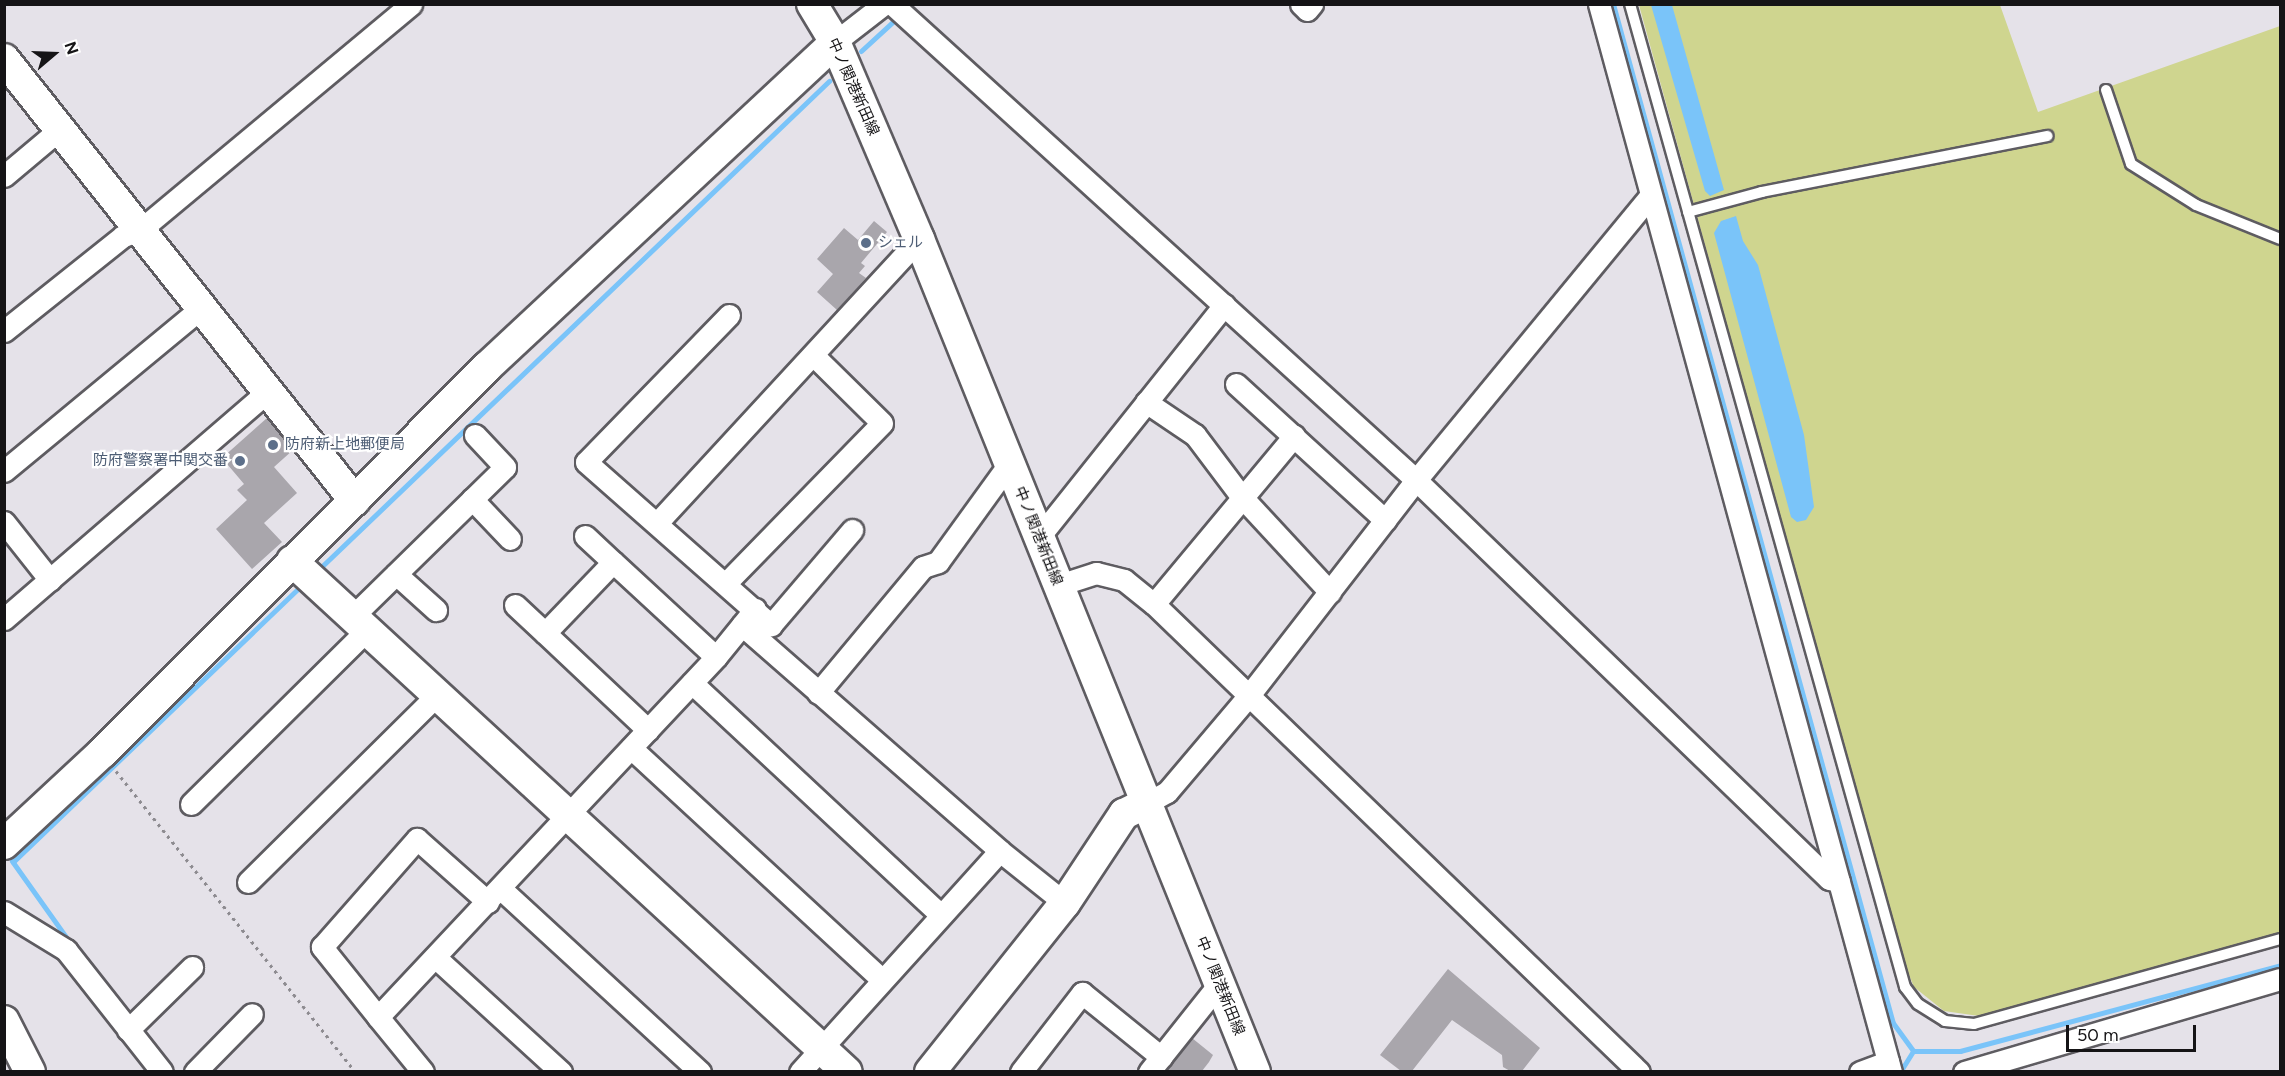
<!DOCTYPE html>
<html>
<head>
<meta charset="utf-8">
<style>
  body { margin:0 }
  #map { position:relative; width:2285px; height:1076px; overflow:hidden; background:#e5e2e9; font-family:Figtree,"Noto Sans JP",sans-serif }
  div>[style] { position:absolute }
  [style*='--x'] { left:calc(var(--x)*1px); top:calc(var(--y)*1px); width:calc(var(--w)*1px); rotate:calc(var(--a)*1deg) }
  .green>* { inset:0; background:#cfd58f }
  .water>* { inset:0; background:#7ac4f9 }
  .stream>* { height:5px; margin:-2.5px; padding:0 2.5px; transform-origin:2.5px; border-radius:2.5px; background:#7ac4f9 }
  .building>* { inset:0; background:#a9a6ac }
  .path>* { height:3px; margin-top:-1.5px; transform-origin:0; background:repeating-linear-gradient(90deg,#8d8b90 0 3px,transparent 0 7.5px) }
  .roads { filter:drop-shadow(2px 0 #5e5c61) drop-shadow(-2px 0 #5e5c61) drop-shadow(0 2px #5e5c61) drop-shadow(0 -2px #5e5c61) }
  .lane>* { height:10px; margin:-5px; padding:0 5px; transform-origin:5px; border-radius:5px; background:#fff }
  .street>* { height:21px; margin:-10.5px; padding:0 10.5px; transform-origin:10.5px; border-radius:10.5px; background:#fff }
  .secondary>* { height:30px; margin:-15px; padding:0 15px; transform-origin:15px; border-radius:15px; background:#fff }
  .dots>* { width:16px; height:16px; translate:-50% -50%; box-sizing:border-box; border:3px solid #fff; border-radius:50% }
  span { translate:-50% -50%; white-space:nowrap; text-align:center; line-height:1.15; -webkit-text-stroke:4.5px #fff; paint-order:stroke }
  .street-label { font-size:15px; color:#151416 }
  .service-label { font-size:15px; color:#4e5e75 }
  .left { translate:0 -50%; text-align:left }
  .right { translate:-100% -50%; text-align:right }
  .frame { position:absolute; inset:0; border:6px solid #151416; pointer-events:none }
  .north { position:absolute; left:24px; top:24px; width:60px; height:60px; -webkit-text-stroke:4px #fff; paint-order:stroke; rotate:71deg; font-size:16px; font-weight:700; line-height:24px; text-align:center; color:#151416 }
  .north::after { content:''; display:block; margin:auto; width:21px; height:27px; background:#151416; clip-path:polygon(50% 0,100% 100%,50% 72%,0 100%) }
  .scale { position:absolute; left:2066px; top:1025px; width:130px; height:27px; box-sizing:border-box; border:3px solid #151416; border-top:0; padding-left:8px; font-size:18px; line-height:21px; white-space:nowrap; color:#151416; -webkit-text-stroke:4px #fff; paint-order:stroke }
</style>
</head>
<body>
<div id="map">
  <div class="green">
    <div style="clip-path:polygon(1639px 5px,2000px 5px,2038px 112px,2280px 26px,2280px 933px,1986px 1017px,1944px 1011px,1914px 987px,1899px 951px)"></div>
  </div>
  <div class="water">
    <div style="clip-path:polygon(1651px 5px,1672px 5px,1724px 190px,1710px 196px,1705px 191px)"></div>
    <div style="clip-path:polygon(1736px 216px,1743px 241px,1758px 265px,1804px 435px,1814px 507px,1806px 520px,1797px 522px,1791px 517px,1714px 233px,1721px 221px)"></div>
  </div>
  <div class="stream">
    <div style="--x:1613;--y:4;--w:1057;--a:74.64"></div>
    <div style="--x:1893;--y:1023;--w:34;--a:54"></div>
    <div style="--x:861;--y:51;--w:52;--a:-42.6"></div>
    <div style="--x:317;--y:571;--w:709;--a:-43.74"></div>
    <div style="--x:12;--y:861;--w:102;--a:54.6"></div>
    <div style="--x:13;--y:862;--w:403;--a:-43.8"></div>
    <div style="--x:1913;--y:1051;--w:47;--a:0"></div>
    <div style="--x:1960;--y:1051;--w:331;--a:-15"></div>
    <div style="--x:1900;--y:1072;--w:25;--a:-58"></div>
  </div>
  <div class="building">
    <div style="clip-path:polygon(874px 221px,887px 232px,861px 263px,865px 266px,859px 273px,866px 278px,837px 310px,817px 292px,833px 274px,817px 259px,844px 228px,858px 240px)"></div>
    <div style="clip-path:polygon(267px 418px,293px 450px,274px 467px,297px 493px,264px 523px,282px 542px,252px 569px,216px 529px,247px 500px,237px 490px,244px 484px,222px 458px)"></div>
    <div style="clip-path:polygon(1448px 969px,1540px 1048px,1522px 1071px,1510px 1071px,1503px 1067px,1502px 1055px,1452px 1020px,1412px 1071px,1401px 1071px,1380px 1055px)"></div>
    <div style="clip-path:polygon(1192px 1038px,1213px 1055px,1209px 1062px,1202px 1071px,1166px 1071px)"></div>
  </div>
  <div class="path">
    <div style="--x:116;--y:771;--w:384;--a:51.5"></div>
  </div>
  <div class="roads">
    <div class="lane">
      <div style="--x:1630;--y:4;--w:1021;--a:74.37"></div>
      <div style="--x:1905;--y:987;--w:21;--a:53"></div>
      <div style="--x:1918;--y:1004;--w:32;--a:32"></div>
      <div style="--x:1945;--y:1021;--w:29;--a:6"></div>
      <div style="--x:1974;--y:1024;--w:318;--a:-15.5"></div>
      <div style="--x:2106;--y:90;--w:78;--a:71.3"></div>
      <div style="--x:2131;--y:164;--w:77;--a:32.2"></div>
      <div style="--x:2196;--y:205;--w:91;--a:22"></div>
      <div style="--x:1688;--y:212;--w:77;--a:-15.1"></div>
      <div style="--x:1762;--y:192;--w:291;--a:-11.1"></div>
    </div>
    <div class="street">
      <div style="--x:892;--y:4;--w:708;--a:42.25"></div>
      <div style="--x:1416;--y:480;--w:574;--a:44.01"></div>
      <div style="--x:1829;--y:879;--w:10;--a:11"></div>
      <div style="--x:1301;--y:4;--w:8;--a:45"></div>
      <div style="--x:1307;--y:10;--w:8;--a:-50"></div>
      <div style="--x:1599;--y:4;--w:1107;--a:74.71"></div>
      <div style="--x:835;--y:42;--w:62;--a:-37.8"></div>
      <div style="--x:4;--y:176;--w:73;--a:-40"></div>
      <div style="--x:729;--y:315;--w:205;--a:134.2"></div>
      <div style="--x:586;--y:462;--w:247;--a:41.4"></div>
      <div style="--x:771;--y:625;--w:125;--a:-49.5"></div>
      <div style="--x:4;--y:331;--w:152;--a:-38.6"></div>
      <div style="--x:123;--y:236;--w:18;--a:-19"></div>
      <div style="--x:140;--y:230;--w:353;--a:-39.8"></div>
      <div style="--x:1236;--y:384;--w:202;--a:42.4"></div>
      <div style="--x:1146;--y:402;--w:59;--a:34"></div>
      <div style="--x:1195;--y:435;--w:76;--a:53"></div>
      <div style="--x:1241;--y:496;--w:131;--a:47.2"></div>
      <div style="--x:4;--y:471;--w:256;--a:-39.6"></div>
      <div style="--x:472;--y:499;--w:55;--a:46.5"></div>
      <div style="--x:4;--y:522;--w:74;--a:51.6"></div>
      <div style="--x:657;--y:523;--w:386;--a:-47.3"></div>
      <div style="--x:585;--y:536;--w:38;--a:43"></div>
      <div style="--x:1039;--y:537;--w:297;--a:-51.4"></div>
      <div style="--x:396;--y:574;--w:54;--a:42"></div>
      <div style="--x:726;--y:583;--w:223;--a:-45.7"></div>
      <div style="--x:882;--y:423;--w:97;--a:-135.4"></div>
      <div style="--x:1059;--y:585;--w:39;--a:-18"></div>
      <div style="--x:1096;--y:573;--w:29;--a:14"></div>
      <div style="--x:1124;--y:580;--w:38;--a:39"></div>
      <div style="--x:1154;--y:604;--w:674;--a:43.98"></div>
      <div style="--x:1154;--y:604;--w:219;--a:-50.2"></div>
      <div style="--x:515;--y:605;--w:41;--a:43"></div>
      <div style="--x:352;--y:617;--w:214;--a:-44.4"></div>
      <div style="--x:505;--y:467;--w:44;--a:-133.2"></div>
      <div style="--x:4;--y:619;--w:349;--a:-40.8"></div>
      <div style="--x:742;--y:625;--w:343;--a:41.2"></div>
      <div style="--x:1000;--y:851;--w:83;--a:38.7"></div>
      <div style="--x:692;--y:683;--w:340;--a:43"></div>
      <div style="--x:818;--y:693;--w:164;--a:-50.2"></div>
      <div style="--x:923;--y:567;--w:16;--a:-18"></div>
      <div style="--x:938;--y:562;--w:121;--a:-54.1"></div>
      <div style="--x:648;--y:730;--w:141;--a:-136.7"></div>
      <div style="--x:545;--y:633;--w:98;--a:-46.2"></div>
      <div style="--x:613;--y:562;--w:140;--a:42.7"></div>
      <div style="--x:631;--y:748;--w:342;--a:42.7"></div>
      <div style="--x:1147;--y:803;--w:23;--a:-29"></div>
      <div style="--x:1167;--y:792;--w:128;--a:-49.7"></div>
      <div style="--x:1250;--y:694;--w:271;--a:-52.2"></div>
      <div style="--x:1416;--y:480;--w:368;--a:-50.5"></div>
      <div style="--x:191;--y:804;--w:246;--a:-44.7"></div>
      <div style="--x:248;--y:882;--w:264;--a:-44.7"></div>
      <div style="--x:500;--y:888;--w:272;--a:42.6"></div>
      <div style="--x:4;--y:912;--w:73;--a:31.5"></div>
      <div style="--x:66;--y:950;--w:155;--a:51.8"></div>
      <div style="--x:435;--y:957;--w:171;--a:42.4"></div>
      <div style="--x:378;--y:1017;--w:90;--a:-128.7"></div>
      <div style="--x:322;--y:947;--w:144;--a:-48.7"></div>
      <div style="--x:417;--y:839;--w:95;--a:41.6"></div>
      <div style="--x:128;--y:1030;--w:90;--a:-44.5"></div>
      <div style="--x:195;--y:1072;--w:81;--a:-45.5"></div>
      <div style="--x:423;--y:1072;--w:71;--a:-129.3"></div>
      <div style="--x:378;--y:1017;--w:494;--a:-46.8"></div>
      <div style="--x:716;--y:657;--w:62;--a:-50.9"></div>
      <div style="--x:800;--y:1072;--w:298;--a:-47.9"></div>
      <div style="--x:1021;--y:1072;--w:100;--a:-52.3"></div>
      <div style="--x:1082;--y:993;--w:102;--a:39"></div>
      <div style="--x:1149;--y:1072;--w:112;--a:-51.5"></div>
      <div style="--x:1860;--y:1072;--w:30;--a:-20"></div>
      <div style="--x:1964;--y:1072;--w:329;--a:-16.4"></div>
    </div>
    <div class="secondary">
      <div style="--x:812;--y:4;--w:44;--a:58.8"></div>
      <div style="--x:835;--y:42;--w:214;--a:66.9"></div>
      <div style="--x:919;--y:239;--w:898;--a:68.03"></div>
      <div style="--x:4;--y:59;--w:564;--a:51.55"></div>
      <div style="--x:292;--y:561;--w:754;--a:42.64"></div>
      <div style="--x:4;--y:844;--w:134;--a:-42.9"></div>
      <div style="--x:102;--y:753;--w:545;--a:-45.07"></div>
      <div style="--x:487;--y:367;--w:476;--a:-43"></div>
      <div style="--x:4;--y:1021;--w:57;--a:63"></div>
      <div style="--x:930;--y:1072;--w:216;--a:-51.4"></div>
      <div style="--x:1065;--y:903;--w:107;--a:-56.5"></div>
      <div style="--x:1124;--y:814;--w:25;--a:-26"></div>
    </div>
  </div>
  <div class="dots">
    <div style="left:866px;top:243px;background:#5c6f8a"></div>
    <div style="left:273px;top:445px;background:#5c6f8a"></div>
    <div style="left:240px;top:461px;background:#5c6f8a"></div>
  </div>
  <div class="street-label">
    <span style="left:853px;top:87px;rotate:66deg">中ノ関港新田線</span>
    <span style="left:1038px;top:536px;rotate:68deg">中ノ関港新田線</span>
    <span style="left:1220px;top:986px;rotate:68deg">中ノ関港新田線</span>
  </div>
  <div class="service-label">
    <span class="left" style="left:878px;top:243px">シェル</span>
    <span class="left" style="left:285px;top:445px">防府新上地郵便局</span>
    <span class="right" style="left:228px;top:461px">防府警察署中関交番</span>
  </div>
  <div class="frame"></div>
  <div class="north">N</div>
  <div class="scale">50 m</div>
</div>
</body>
</html>
